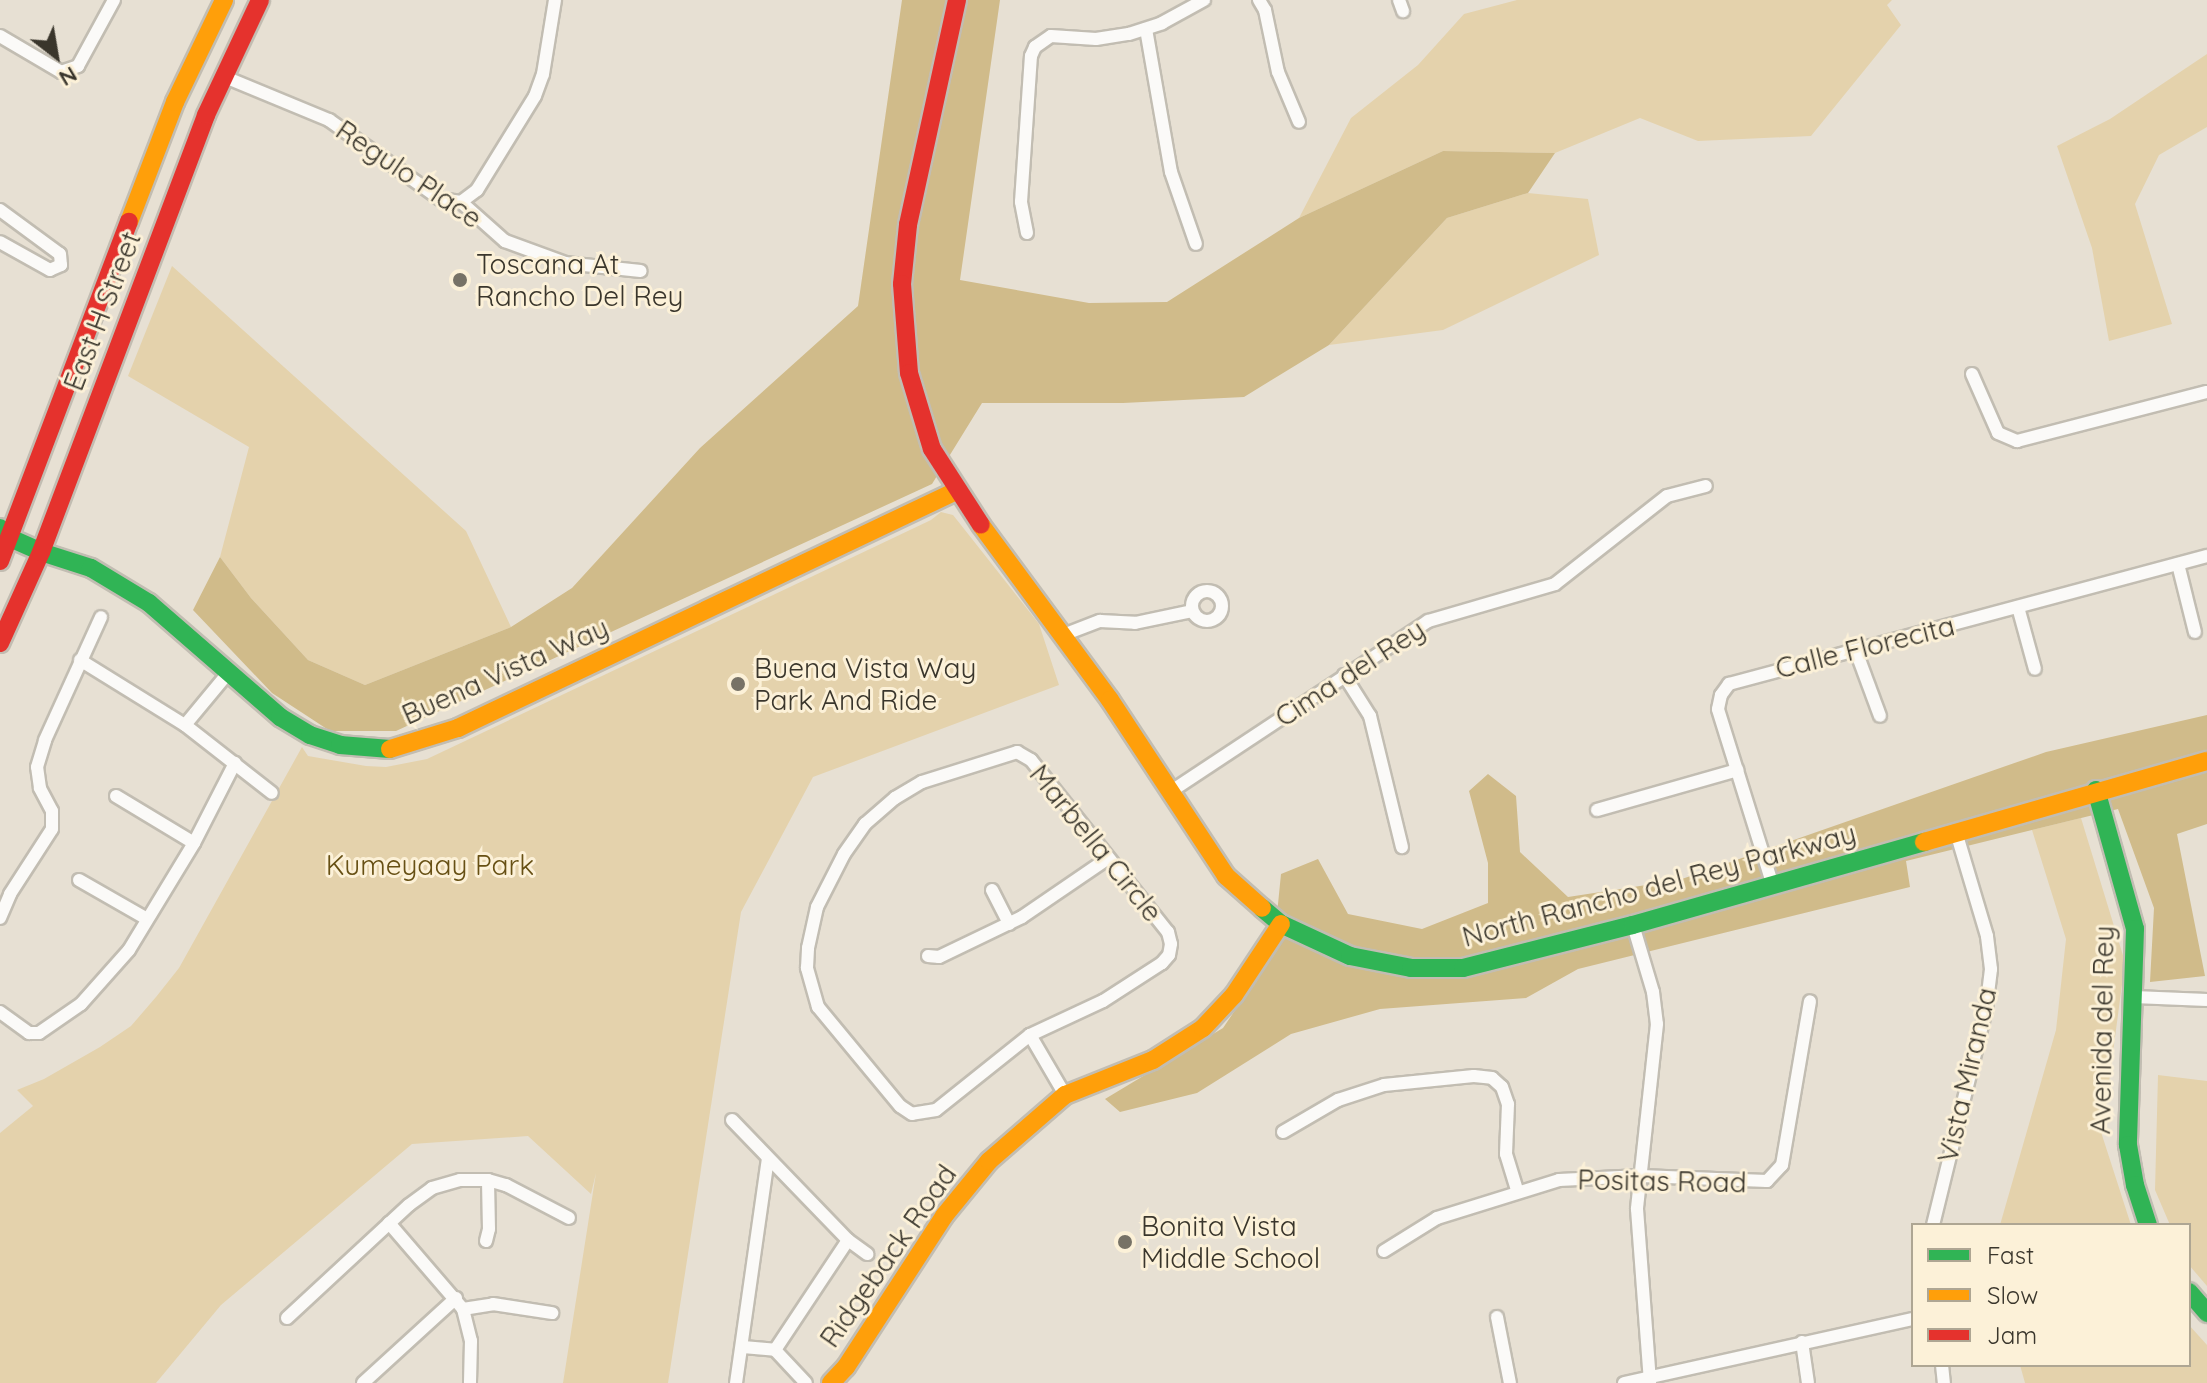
<!DOCTYPE html>
<html>
<head>
<meta charset="utf-8">
<style>
  body { margin:0 }
  #map { position:relative; width:2207px; height:1383px; overflow:hidden; background:#e7e0d3; font-family:Quicksand,sans-serif }
  div>[style] { position:absolute }
  [style*='--x'] { left:calc(var(--x)*1px); top:calc(var(--y)*1px); width:calc(var(--w)*1px); rotate:calc(var(--a)*1deg) }
  .green>* { inset:0; background:#e4d2ac }
  .forest>* { inset:0; background:#d0bb8a }
  .roads { filter:drop-shadow(2px 0 #c2bdb2) drop-shadow(-2px 0 #c2bdb2) drop-shadow(0 2px #c2bdb2) drop-shadow(0 -2px #c2bdb2) }
  .street>* { height:12px; margin:-6px; padding:0 6px; transform-origin:6px; border-radius:6px; background:#fbfaf8 }
  .street>.ring { margin:-6px; padding:0; box-sizing:content-box; background:none; border:12px solid #fbfaf8; border-radius:50% }
  .fast>* { height:18px; margin:-9px; padding:0 9px; transform-origin:9px; border-radius:9px; background:#30b455 }
  .slow>* { height:18px; margin:-9px; padding:0 9px; transform-origin:9px; border-radius:9px; background:#ff9f0a }
  .jam>* { height:18px; margin:-9px; padding:0 9px; transform-origin:9px; border-radius:9px; background:#e5322d }
  .dots>* { width:22px; height:22px; translate:-50% -50%; box-sizing:border-box; border:4px solid #fcf1d8; border-radius:50% }
  span { translate:-50% -50%; white-space:nowrap; text-align:center; line-height:1.15; -webkit-text-stroke:6px #fcf1d8; paint-order:stroke }
  .street-label { font-size:28px; color:#3a362c }
  .poi-label { font-size:28px; color:#3a362c }
  .left { translate:0 -50%; text-align:left }
  .park-label { font-size:28px; color:#675014 }
  .legend { position:absolute; left:1911px; top:1223px; width:280px; height:144px; box-sizing:border-box; background:#fcf1d8; border:2px solid #aea693; margin:0; padding:10px 14px; list-style:none; font-size:24px; color:#3a362c }
  .legend li { display:flex; align-items:center; gap:16px; height:40px }
  .legend b { width:40px; border:2px solid #aea693 }
  .north { position:absolute; left:16px; top:16px; width:80px; height:80px; -webkit-text-stroke:6px #fcf1d8; paint-order:stroke; rotate:149deg; font-size:22px; font-weight:700; line-height:32px; text-align:center; color:#3a362c }
  .north::after { content:''; display:block; margin:auto; width:28px; height:36px; background:#3a362c; clip-path:polygon(50% 0,100% 100%,50% 72%,0 100%) }
</style>
</head>
<body>
<div id="map">
  <div class="green">
    <div style="clip-path:polygon(1517px 0,1892px 0,1887px 5px,1901px 25px,1811px 136px,1698px 141px,1640px 118px,1555px 153px,1443px 151px,1299px 218px,1351px 118px,1418px 65px,1464px 14px)"></div>
    <div style="clip-path:polygon(2207px 54px,2207px 127px,2159px 155px,2135px 204px,2172px 324px,2109px 341px,2092px 248px,2057px 146px,2110px 119px)"></div>
    <div style="clip-path:polygon(1528px 193px,1588px 199px,1599px 255px,1443px 330px,1329px 345px,1447px 218px)"></div>
    <div style="clip-path:polygon(172px 266px,466px 531px,511px 627px,365px 685px,308px 660px,251px 598px,220px 557px,249px 447px,128px 376px)"></div>
    <div style="clip-path:polygon(941px 512px,953px 515px,961px 525px,1039px 624px,1059px 685px,813px 777px,741px 912px,668px 1383px,563px 1383px,596px 1173px,591px 1194px,528px 1136px,412px 1144px,221px 1305px,156px 1383px,0 1383px,0 1133px,33px 1106px,17px 1090px,44px 1079px,100px 1047px,131px 1026px,156px 997px,179px 968px,302px 747px,308px 756px,366px 766px,386px 767px,427px 759px,931px 520px)"></div>
    <div style="clip-path:polygon(2081px 818px,2125px 962px,2102px 1135px,2131px 1225px,2000px 1225px,2056px 1030px,2066px 939px,2032px 830px)"></div>
    <div style="clip-path:polygon(2158px 1075px,2207px 1081px,2207px 1286px,2189px 1265px,2189px 1225px,2170px 1225px,2155px 1190px)"></div>
    <div style="clip-path:polygon(2189px 1325px,2207px 1345px,2207px 1383px,2025px 1383px,2020px 1365px,2189px 1365px)"></div>
  </div>
  <div class="forest">
    <div style="clip-path:polygon(902px 0,1000px 0,960px 280px,1089px 303px,1167px 302px,1299px 218px,1443px 151px,1555px 153px,1528px 193px,1447px 218px,1329px 345px,1244px 397px,1123px 403px,982px 403px,932px 484px,396px 731px,330px 731px,272px 693px,193px 610px,220px 557px,251px 598px,308px 660px,365px 685px,511px 627px,572px 588px,700px 448px,858px 306px)"></div>
    <div style="clip-path:polygon(2207px 715px,2207px 824px,2177px 834px,2205px 976px,2150px 982px,2154px 908px,2118px 809px,1906px 861px,1910px 887px,1578px 969px,1526px 998px,1380px 1009px,1291px 1034px,1197px 1093px,1120px 1112px,1105px 1099px,1223px 1028px,1273px 954px,1281px 874px,1318px 859px,1348px 914px,1422px 929px,1488px 903px,1488px 863px,1469px 791px,1488px 774px,1516px 796px,1520px 852px,1568px 897px,1679px 880px,2046px 752px)"></div>
  </div>
  <div class="roads">
    <div class="street">
      <div style="--x:1259;--y:0;--w:12;--a:59"></div>
      <div style="--x:1265;--y:10;--w:63;--a:78.2"></div>
      <div style="--x:1278;--y:72;--w:54;--a:67.2"></div>
      <div style="--x:1399;--y:0;--w:12;--a:70"></div>
      <div style="--x:1146;--y:29;--w:145;--a:80.1"></div>
      <div style="--x:1171;--y:172;--w:76;--a:70.9"></div>
      <div style="--x:0;--y:36;--w:71;--a:30.5"></div>
      <div style="--x:61;--y:72;--w:18;--a:-19"></div>
      <div style="--x:78;--y:66;--w:75;--a:-61.4"></div>
      <div style="--x:225;--y:77;--w:113;--a:22.5"></div>
      <div style="--x:329;--y:120;--w:136;--a:35.4"></div>
      <div style="--x:440;--y:199;--w:21;--a:8"></div>
      <div style="--x:461;--y:202;--w:59;--a:41.6"></div>
      <div style="--x:505;--y:241;--w:64;--a:20.1"></div>
      <div style="--x:565;--y:263;--w:76;--a:6"></div>
      <div style="--x:461;--y:202;--w:20;--a:-37"></div>
      <div style="--x:477;--y:190;--w:110;--a:-58.3"></div>
      <div style="--x:535;--y:96;--w:23;--a:-70"></div>
      <div style="--x:543;--y:74;--w:75;--a:-80.8"></div>
      <div style="--x:0;--y:210;--w:74;--a:36.3"></div>
      <div style="--x:60;--y:254;--w:11;--a:85"></div>
      <div style="--x:61;--y:265;--w:12;--a:156"></div>
      <div style="--x:50;--y:270;--w:57;--a:-150.8"></div>
      <div style="--x:1027;--y:233;--w:32;--a:-101"></div>
      <div style="--x:1021;--y:202;--w:146;--a:-86.1"></div>
      <div style="--x:1031;--y:56;--w:10;--a:-66"></div>
      <div style="--x:1035;--y:47;--w:19;--a:-35"></div>
      <div style="--x:1051;--y:36;--w:45;--a:3.8"></div>
      <div style="--x:1096;--y:39;--w:33;--a:-9"></div>
      <div style="--x:1129;--y:34;--w:35;--a:-18"></div>
      <div style="--x:1162;--y:23;--w:48;--a:-28.7"></div>
      <div style="--x:1972;--y:374;--w:64;--a:66.2"></div>
      <div style="--x:1998;--y:433;--w:21;--a:23"></div>
      <div style="--x:2017;--y:441;--w:196;--a:-14.5"></div>
      <div style="--x:2178;--y:564;--w:70;--a:76"></div>
      <div class="ring" style="left:1192px;top:591px;width:18px;height:18px"></div>
      <div style="--x:2018;--y:607;--w:64;--a:74.7"></div>
      <div style="--x:1063;--y:635;--w:40;--a:-21"></div>
      <div style="--x:1100;--y:621;--w:35;--a:3"></div>
      <div style="--x:1135;--y:623;--w:58;--a:-11.9"></div>
      <div style="--x:1856;--y:651;--w:69;--a:69.7"></div>
      <div style="--x:80;--y:660;--w:123;--a:31.8"></div>
      <div style="--x:185;--y:725;--w:110;--a:38"></div>
      <div style="--x:1344;--y:675;--w:49;--a:57.6"></div>
      <div style="--x:1370;--y:716;--w:135;--a:76.3"></div>
      <div style="--x:185;--y:725;--w:69;--a:-50.3"></div>
      <div style="--x:1017;--y:752;--w:16;--a:30"></div>
      <div style="--x:1031;--y:760;--w:220;--a:51.5"></div>
      <div style="--x:1168;--y:932;--w:12;--a:76"></div>
      <div style="--x:1171;--y:944;--w:11;--a:100"></div>
      <div style="--x:1169;--y:955;--w:11;--a:131"></div>
      <div style="--x:1162;--y:963;--w:70;--a:147.2"></div>
      <div style="--x:1103;--y:1001;--w:81;--a:155"></div>
      <div style="--x:1030;--y:1035;--w:120;--a:141.4"></div>
      <div style="--x:936;--y:1110;--w:24;--a:171"></div>
      <div style="--x:912;--y:1114;--w:14;--a:-146"></div>
      <div style="--x:900;--y:1106;--w:129;--a:-129.6"></div>
      <div style="--x:818;--y:1007;--w:41;--a:-105.8"></div>
      <div style="--x:807;--y:968;--w:20;--a:-87"></div>
      <div style="--x:808;--y:948;--w:42;--a:-77.6"></div>
      <div style="--x:817;--y:907;--w:59;--a:-63"></div>
      <div style="--x:844;--y:854;--w:37;--a:-55"></div>
      <div style="--x:865;--y:824;--w:40;--a:-41"></div>
      <div style="--x:895;--y:798;--w:31;--a:-31"></div>
      <div style="--x:922;--y:782;--w:100;--a:-17.5"></div>
      <div style="--x:1170;--y:792;--w:310;--a:-33.5"></div>
      <div style="--x:1428;--y:621;--w:132;--a:-16.2"></div>
      <div style="--x:1555;--y:584;--w:142;--a:-38.2"></div>
      <div style="--x:1667;--y:496;--w:40;--a:-14.4"></div>
      <div style="--x:116;--y:796;--w:91;--a:31.1"></div>
      <div style="--x:1597;--y:810;--w:146;--a:-15.9"></div>
      <div style="--x:79;--y:880;--w:78;--a:29.8"></div>
      <div style="--x:1773;--y:886;--w:185;--a:-107.3"></div>
      <div style="--x:1718;--y:709;--w:14;--a:-78"></div>
      <div style="--x:1721;--y:695;--w:14;--a:-54"></div>
      <div style="--x:1729;--y:684;--w:495;--a:-15"></div>
      <div style="--x:992;--y:890;--w:38;--a:63"></div>
      <div style="--x:0;--y:918;--w:26;--a:-67"></div>
      <div style="--x:10;--y:894;--w:77;--a:-57.1"></div>
      <div style="--x:52;--y:829;--w:18;--a:-90"></div>
      <div style="--x:52;--y:811;--w:26;--a:-118"></div>
      <div style="--x:40;--y:788;--w:21;--a:-98"></div>
      <div style="--x:37;--y:767;--w:28;--a:-73"></div>
      <div style="--x:45;--y:740;--w:135;--a:-65.5"></div>
      <div style="--x:1633;--y:925;--w:70;--a:73.4"></div>
      <div style="--x:1653;--y:992;--w:32;--a:83"></div>
      <div style="--x:1657;--y:1024;--w:186;--a:96.2"></div>
      <div style="--x:1637;--y:1209;--w:174;--a:85.7"></div>
      <div style="--x:928;--y:956;--w:11;--a:5"></div>
      <div style="--x:939;--y:957;--w:92;--a:-25.7"></div>
      <div style="--x:1022;--y:917;--w:103;--a:-34.3"></div>
      <div style="--x:2134;--y:997;--w:73;--a:2.4"></div>
      <div style="--x:0;--y:1012;--w:36;--a:36"></div>
      <div style="--x:29;--y:1033;--w:10;--a:0"></div>
      <div style="--x:39;--y:1033;--w:51;--a:-34.6"></div>
      <div style="--x:81;--y:1004;--w:72;--a:-48.4"></div>
      <div style="--x:129;--y:950;--w:125;--a:-58.7"></div>
      <div style="--x:194;--y:843;--w:90;--a:-62.9"></div>
      <div style="--x:1030;--y:1035;--w:69;--a:59.7"></div>
      <div style="--x:732;--y:1120;--w:167;--a:46"></div>
      <div style="--x:848;--y:1240;--w:24;--a:36"></div>
      <div style="--x:1283;--y:1132;--w:64;--a:-30.2"></div>
      <div style="--x:1338;--y:1100;--w:48;--a:-18.1"></div>
      <div style="--x:1384;--y:1085;--w:90;--a:-5.7"></div>
      <div style="--x:1474;--y:1076;--w:18;--a:6"></div>
      <div style="--x:1492;--y:1078;--w:13;--a:42"></div>
      <div style="--x:1502;--y:1087;--w:18;--a:71"></div>
      <div style="--x:1508;--y:1104;--w:50;--a:92.3"></div>
      <div style="--x:1506;--y:1154;--w:38;--a:73"></div>
      <div style="--x:389;--y:1223;--w:113;--a:49.3"></div>
      <div style="--x:463;--y:1309;--w:33;--a:76"></div>
      <div style="--x:471;--y:1341;--w:42;--a:91.4"></div>
      <div style="--x:1933;--y:1225;--w:221;--a:-76.2"></div>
      <div style="--x:1986;--y:1010;--w:41;--a:-83"></div>
      <div style="--x:1991;--y:969;--w:33;--a:-97"></div>
      <div style="--x:1987;--y:936;--w:109;--a:-106.6"></div>
      <div style="--x:486;--y:1241;--w:12;--a:-76"></div>
      <div style="--x:489;--y:1229;--w:49;--a:-91.2"></div>
      <div style="--x:1384;--y:1251;--w:62;--a:-31.9"></div>
      <div style="--x:1437;--y:1218;--w:128;--a:-17.3"></div>
      <div style="--x:1559;--y:1180;--w:82;--a:-2.8"></div>
      <div style="--x:1641;--y:1176;--w:126;--a:2.3"></div>
      <div style="--x:1767;--y:1181;--w:22;--a:-47"></div>
      <div style="--x:1782;--y:1165;--w:166;--a:-80.3"></div>
      <div style="--x:463;--y:1309;--w:30;--a:-9"></div>
      <div style="--x:493;--y:1304;--w:60;--a:8.7"></div>
      <div style="--x:1497;--y:1317;--w:67;--a:78.9"></div>
      <div style="--x:287;--y:1318;--w:166;--a:-42.8"></div>
      <div style="--x:409;--y:1205;--w:29;--a:-36"></div>
      <div style="--x:432;--y:1188;--w:29;--a:-16"></div>
      <div style="--x:460;--y:1180;--w:28;--a:0"></div>
      <div style="--x:488;--y:1180;--w:19;--a:16"></div>
      <div style="--x:506;--y:1185;--w:71;--a:27.6"></div>
      <div style="--x:1802;--y:1342;--w:41;--a:81.7"></div>
      <div style="--x:743;--y:1347;--w:32;--a:5"></div>
      <div style="--x:775;--y:1350;--w:45;--a:46.8"></div>
      <div style="--x:775;--y:1350;--w:132;--a:-56.4"></div>
      <div style="--x:1942;--y:1365;--w:18;--a:84"></div>
      <div style="--x:363;--y:1383;--w:126;--a:-42.4"></div>
      <div style="--x:736;--y:1383;--w:227;--a:-81.9"></div>
      <div style="--x:1624;--y:1383;--w:296;--a:-12.5"></div>
    </div>
    <div class="fast">
      <div style="--x:0;--y:528;--w:14;--a:45"></div>
      <div style="--x:10;--y:538;--w:34;--a:24"></div>
      <div style="--x:41;--y:552;--w:52;--a:17.7"></div>
      <div style="--x:91;--y:568;--w:68;--a:31.1"></div>
      <div style="--x:149;--y:603;--w:174;--a:41"></div>
      <div style="--x:280;--y:717;--w:35;--a:31"></div>
      <div style="--x:310;--y:735;--w:32;--a:18"></div>
      <div style="--x:340;--y:745;--w:50;--a:4.6"></div>
      <div style="--x:2096;--y:790;--w:144;--a:74.3"></div>
      <div style="--x:2135;--y:929;--w:216;--a:91.9"></div>
      <div style="--x:2128;--y:1145;--w:41;--a:80.1"></div>
      <div style="--x:2135;--y:1185;--w:42;--a:72"></div>
      <div style="--x:1262;--y:908;--w:25;--a:40"></div>
      <div style="--x:1281;--y:924;--w:76;--a:24.9"></div>
      <div style="--x:1350;--y:956;--w:62;--a:11.1"></div>
      <div style="--x:1411;--y:968;--w:52;--a:0"></div>
      <div style="--x:1463;--y:968;--w:175;--a:-14.2"></div>
      <div style="--x:1633;--y:925;--w:303;--a:-15.9"></div>
      <div style="--x:2189;--y:1292;--w:28;--a:49"></div>
    </div>
    <div class="slow">
      <div style="--x:129;--y:222;--w:129;--a:-69"></div>
      <div style="--x:175;--y:102;--w:113;--a:-64.3"></div>
      <div style="--x:981;--y:525;--w:217;--a:53.6"></div>
      <div style="--x:1110;--y:700;--w:211;--a:56.6"></div>
      <div style="--x:1226;--y:876;--w:48;--a:41.6"></div>
      <div style="--x:390;--y:749;--w:71;--a:-17.2"></div>
      <div style="--x:458;--y:728;--w:552;--a:-25.45"></div>
      <div style="--x:1924;--y:842;--w:294;--a:-16"></div>
      <div style="--x:831;--y:1383;--w:22;--a:-47"></div>
      <div style="--x:846;--y:1367;--w:180;--a:-57"></div>
      <div style="--x:944;--y:1216;--w:71;--a:-50.7"></div>
      <div style="--x:989;--y:1161;--w:101;--a:-41"></div>
      <div style="--x:1065;--y:1095;--w:95;--a:-21.7"></div>
      <div style="--x:1153;--y:1060;--w:59;--a:-32.6"></div>
      <div style="--x:1203;--y:1028;--w:45;--a:-46.8"></div>
      <div style="--x:1234;--y:995;--w:85;--a:-56.5"></div>
    </div>
    <div class="jam">
      <div style="--x:957;--y:0;--w:230;--a:102.3"></div>
      <div style="--x:908;--y:225;--w:59;--a:95.8"></div>
      <div style="--x:902;--y:284;--w:89;--a:85.5"></div>
      <div style="--x:909;--y:373;--w:79;--a:73.2"></div>
      <div style="--x:932;--y:449;--w:90;--a:57.2"></div>
      <div style="--x:0;--y:561;--w:363;--a:-69.2"></div>
      <div style="--x:0;--y:643;--w:100;--a:-65.7"></div>
      <div style="--x:41;--y:552;--w:467;--a:-69.3"></div>
      <div style="--x:206;--y:115;--w:127;--a:-64.8"></div>
    </div>
  </div>
  <div class="dots">
    <div style="left:460px;top:280px;background:#777266"></div>
    <div style="left:738px;top:684px;background:#777266"></div>
    <div style="left:1125px;top:1242px;background:#777266"></div>
  </div>
  <div class="street-label">
    <span style="left:409px;top:174px;rotate:34deg">Regulo Place</span>
    <span style="left:102px;top:311px;rotate:-69deg">East H Street</span>
    <span style="left:1865px;top:647px;rotate:-14deg">Calle Florecita</span>
    <span style="left:505px;top:671px;rotate:-24deg">Buena Vista Way</span>
    <span style="left:1350px;top:673px;rotate:-33deg">Cima del Rey</span>
    <span style="left:1096px;top:843px;rotate:51deg">Marbella Circle</span>
    <span style="left:1659px;top:885px;rotate:-15deg">North Rancho del Rey Parkway</span>
    <span style="left:2102px;top:1030px;rotate:-89deg">Avenida del Rey</span>
    <span style="left:1967px;top:1075px;rotate:-77deg">Vista Miranda</span>
    <span style="left:1662px;top:1181px;rotate:1deg">Positas Road</span>
    <span style="left:888px;top:1256px;rotate:-55deg">Ridgeback Road</span>
  </div>
  <div class="poi-label">
    <span class="left" style="left:476px;top:280px">Toscana At<br>Rancho Del Rey</span>
    <span class="left" style="left:754px;top:684px">Buena Vista Way<br>Park And Ride</span>
    <span class="left" style="left:1141px;top:1242px">Bonita Vista<br>Middle School</span>
  </div>
  <div class="park-label">
    <span style="left:430px;top:865px">Kumeyaay Park</span>
  </div>
  <ul class="legend">
  <li><b style="height:10px;background:#30b455"></b>Fast</li>
  <li><b style="height:10px;background:#ff9f0a"></b>Slow</li>
  <li><b style="height:10px;background:#e5322d"></b>Jam</li>
  </ul>
  <div class="north">N</div>
</div>
</body>
</html>
